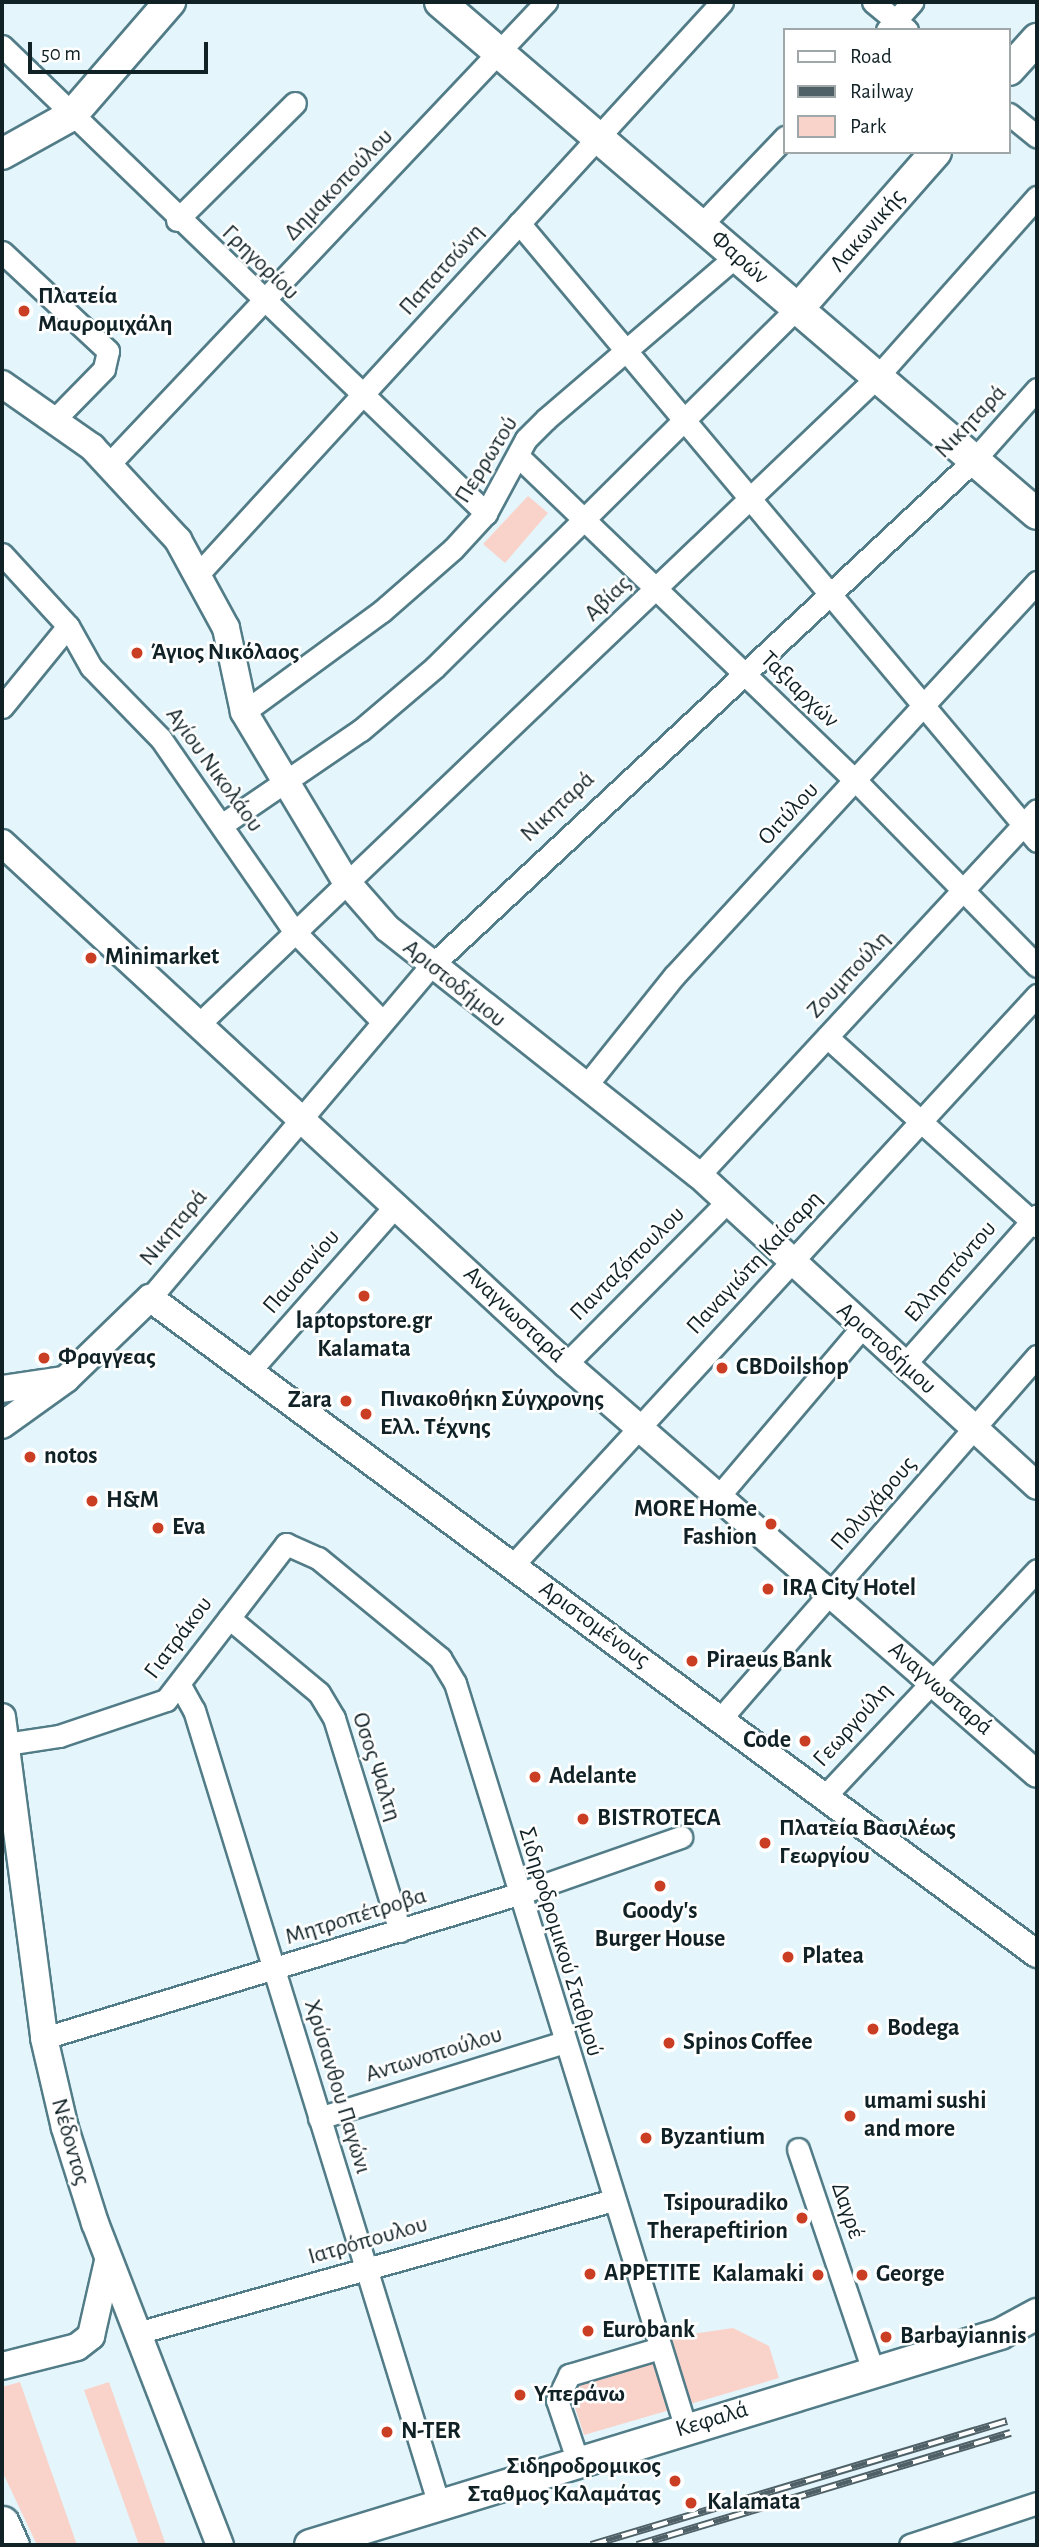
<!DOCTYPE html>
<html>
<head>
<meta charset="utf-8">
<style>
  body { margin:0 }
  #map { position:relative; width:1039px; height:2547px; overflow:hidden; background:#e4f6fb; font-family:"Alegreya Sans",sans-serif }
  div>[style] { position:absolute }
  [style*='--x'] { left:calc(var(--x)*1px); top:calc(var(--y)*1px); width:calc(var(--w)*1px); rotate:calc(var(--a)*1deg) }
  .green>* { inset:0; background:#f9d3ca }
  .roads { filter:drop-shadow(2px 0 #527c87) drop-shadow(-2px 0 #527c87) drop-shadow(0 2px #527c87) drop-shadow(0 -2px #527c87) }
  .minor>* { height:21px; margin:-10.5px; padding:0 10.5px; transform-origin:10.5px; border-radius:10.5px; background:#fff }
  .tertiary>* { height:26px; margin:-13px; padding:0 13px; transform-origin:13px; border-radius:13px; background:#fff }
  .secondary>* { height:30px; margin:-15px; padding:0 15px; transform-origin:15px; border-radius:15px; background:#fff }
  .primary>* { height:33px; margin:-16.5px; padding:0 16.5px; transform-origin:16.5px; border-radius:16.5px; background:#fff }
  .rail>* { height:8px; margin-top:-4px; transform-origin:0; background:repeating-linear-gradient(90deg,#fff 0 16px,#4f6166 0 32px); box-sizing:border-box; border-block:2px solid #4f6166 }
  .dots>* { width:19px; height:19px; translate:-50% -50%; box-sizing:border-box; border:4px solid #fff; border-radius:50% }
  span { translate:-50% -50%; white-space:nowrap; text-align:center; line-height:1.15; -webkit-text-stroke:5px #fff; paint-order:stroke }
  .street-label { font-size:24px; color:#112227 }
  .poi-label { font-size:24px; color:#112227; font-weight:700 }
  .left { translate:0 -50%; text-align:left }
  .right { translate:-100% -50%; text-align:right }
  .frame { position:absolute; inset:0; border:4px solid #112227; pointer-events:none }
  .legend { position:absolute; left:783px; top:28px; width:228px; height:126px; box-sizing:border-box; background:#fff; border:2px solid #a0a7a9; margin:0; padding:9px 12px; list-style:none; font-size:21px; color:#112227 }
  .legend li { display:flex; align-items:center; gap:14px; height:35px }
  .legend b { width:35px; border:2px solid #a0a7a9 }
  .scale { position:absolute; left:28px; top:42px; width:180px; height:32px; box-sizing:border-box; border:4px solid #112227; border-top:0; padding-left:9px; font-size:21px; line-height:24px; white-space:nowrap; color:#112227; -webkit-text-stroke:5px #fff; paint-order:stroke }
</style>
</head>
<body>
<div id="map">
  <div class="green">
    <div style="clip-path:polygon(528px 496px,548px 513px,505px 563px,483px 544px)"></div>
    <div style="clip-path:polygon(733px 2328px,769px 2346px,779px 2378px,584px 2435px,563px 2371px,678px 2336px)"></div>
    <div style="clip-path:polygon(20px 2382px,77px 2545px,37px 2545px,2px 2471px,2px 2387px)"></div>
    <div style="clip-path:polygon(109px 2382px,166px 2545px,139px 2545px,84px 2390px)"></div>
  </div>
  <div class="roads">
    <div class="minor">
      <div style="--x:873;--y:2;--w:44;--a:39.5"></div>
      <div style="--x:887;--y:30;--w:38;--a:-48"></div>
      <div style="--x:2;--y:46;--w:673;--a:43.98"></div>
      <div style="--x:1009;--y:114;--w:36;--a:39"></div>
      <div style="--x:177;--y:220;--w:166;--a:-44.8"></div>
      <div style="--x:519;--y:223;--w:806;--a:50.03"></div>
      <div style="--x:701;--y:225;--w:122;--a:-46.3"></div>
      <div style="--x:2;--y:252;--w:145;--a:43"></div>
      <div style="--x:108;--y:351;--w:18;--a:103"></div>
      <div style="--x:104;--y:369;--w:70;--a:134.4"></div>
      <div style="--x:519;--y:457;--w:467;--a:43.9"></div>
      <div style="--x:856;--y:781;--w:259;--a:45.6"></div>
      <div style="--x:110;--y:463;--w:635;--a:-46.6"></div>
      <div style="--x:2;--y:554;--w:98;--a:47.5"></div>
      <div style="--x:68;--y:626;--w:47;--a:60.7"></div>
      <div style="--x:91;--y:667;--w:100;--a:45.8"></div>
      <div style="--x:161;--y:739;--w:234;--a:55.3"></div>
      <div style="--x:294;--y:931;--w:124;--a:45.7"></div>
      <div style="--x:200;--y:572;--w:773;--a:-47.52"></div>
      <div style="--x:2;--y:707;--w:104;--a:-50.8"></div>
      <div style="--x:244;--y:712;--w:171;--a:-36.2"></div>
      <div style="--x:382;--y:611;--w:94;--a:-41.1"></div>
      <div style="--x:453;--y:549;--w:49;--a:-47.5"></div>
      <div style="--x:486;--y:513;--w:84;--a:-61.6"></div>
      <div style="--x:526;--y:439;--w:28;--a:-45"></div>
      <div style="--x:546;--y:419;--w:250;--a:-40.6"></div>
      <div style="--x:223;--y:824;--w:167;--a:-34.3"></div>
      <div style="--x:361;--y:730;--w:97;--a:-40.4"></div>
      <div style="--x:435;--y:667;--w:510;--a:-44.76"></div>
      <div style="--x:199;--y:1024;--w:937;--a:-43.66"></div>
      <div style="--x:877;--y:377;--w:241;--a:-48.4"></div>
      <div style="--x:827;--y:1037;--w:283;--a:42"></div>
      <div style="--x:585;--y:1087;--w:142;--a:-51.3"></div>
      <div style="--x:674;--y:976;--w:536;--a:-47.35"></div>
      <div style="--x:699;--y:1175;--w:497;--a:-47.2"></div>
      <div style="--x:150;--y:1298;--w:434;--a:-49.8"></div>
      <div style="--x:430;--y:967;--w:744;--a:-42.98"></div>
      <div style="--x:974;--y:460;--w:95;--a:-48.4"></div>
      <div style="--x:566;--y:1364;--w:230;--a:-45.2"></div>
      <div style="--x:904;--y:1365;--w:200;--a:-48.4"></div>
      <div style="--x:248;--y:1373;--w:222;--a:-48.6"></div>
      <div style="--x:718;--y:1497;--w:223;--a:-49.7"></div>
      <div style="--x:512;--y:1566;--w:776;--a:-47.4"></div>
      <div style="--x:229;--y:1618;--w:117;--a:39.8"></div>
      <div style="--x:319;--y:1693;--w:29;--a:59"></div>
      <div style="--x:334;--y:1718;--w:223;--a:72.8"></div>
      <div style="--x:181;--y:1687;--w:26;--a:61"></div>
      <div style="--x:194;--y:1710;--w:832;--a:72.87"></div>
      <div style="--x:722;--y:1717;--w:479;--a:-48.9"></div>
      <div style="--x:6;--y:1744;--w:54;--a:-8.6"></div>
      <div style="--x:59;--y:1736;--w:113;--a:-18.6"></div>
      <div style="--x:166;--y:1700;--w:197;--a:-52.4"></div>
      <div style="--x:286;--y:1544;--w:35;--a:24"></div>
      <div style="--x:318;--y:1558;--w:158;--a:39.3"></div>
      <div style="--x:440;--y:1658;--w:29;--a:59"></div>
      <div style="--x:455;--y:1683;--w:781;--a:72.79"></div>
      <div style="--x:825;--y:1796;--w:310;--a:-46.8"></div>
      <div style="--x:44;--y:2038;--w:495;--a:-16.9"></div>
      <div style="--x:518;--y:1894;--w:173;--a:-19.3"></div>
      <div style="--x:319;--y:2118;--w:257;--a:-17.2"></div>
      <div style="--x:798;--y:2149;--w:233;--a:71.3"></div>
      <div style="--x:137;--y:2333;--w:495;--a:-15.6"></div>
      <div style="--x:578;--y:2462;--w:65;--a:-108.7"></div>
      <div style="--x:557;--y:2400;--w:28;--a:-64"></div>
      <div style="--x:569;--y:2375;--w:95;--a:-16.5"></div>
      <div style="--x:910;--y:2545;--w:134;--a:-18.3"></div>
    </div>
    <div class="tertiary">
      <div style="--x:2;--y:384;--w:110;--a:35"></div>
      <div style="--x:92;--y:447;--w:127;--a:47.2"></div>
      <div style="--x:178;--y:540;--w:100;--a:61.4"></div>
      <div style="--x:226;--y:628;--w:86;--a:77.9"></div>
      <div style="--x:244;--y:712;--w:196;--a:59"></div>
      <div style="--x:345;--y:880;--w:64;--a:48.8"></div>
      <div style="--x:387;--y:928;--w:398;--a:38.4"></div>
      <div style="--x:699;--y:1175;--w:459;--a:42.6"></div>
      <div style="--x:2;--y:843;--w:768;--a:42.73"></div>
      <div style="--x:566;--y:1364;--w:624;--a:41.04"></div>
      <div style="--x:2;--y:1389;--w:61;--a:-8.5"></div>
      <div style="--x:2;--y:1425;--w:79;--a:-35.7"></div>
      <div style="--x:66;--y:1379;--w:117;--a:-44"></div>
      <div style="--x:150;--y:1298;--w:1103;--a:36.49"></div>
      <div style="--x:2;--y:1717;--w:324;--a:82.5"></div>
      <div style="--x:44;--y:2038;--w:92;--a:76.9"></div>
      <div style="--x:65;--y:2128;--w:100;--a:72.5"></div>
      <div style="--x:95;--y:2223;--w:345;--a:68.8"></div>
      <div style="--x:2;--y:2366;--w:77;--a:-14.2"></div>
      <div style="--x:77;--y:2347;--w:18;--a:-38"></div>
      <div style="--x:91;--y:2336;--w:77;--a:-77.2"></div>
    </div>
    <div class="secondary">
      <div style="--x:440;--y:2;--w:786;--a:40.62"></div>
      <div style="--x:1009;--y:70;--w:42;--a:-47.9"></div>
      <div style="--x:2;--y:154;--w:80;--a:-29.1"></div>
      <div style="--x:72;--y:115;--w:150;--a:-49.1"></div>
      <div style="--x:798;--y:309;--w:209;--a:-48.7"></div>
      <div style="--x:310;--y:2545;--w:722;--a:-17"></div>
      <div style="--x:1000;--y:2334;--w:42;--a:-28.4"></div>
    </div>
    <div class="primary">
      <div style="--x:2;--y:2523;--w:24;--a:66"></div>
    </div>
  </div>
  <div class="rail">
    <div style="--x:591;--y:2545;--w:434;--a:-16.6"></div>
    <div style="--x:637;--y:2545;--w:390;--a:-16.7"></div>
  </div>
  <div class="dots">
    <div style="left:24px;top:311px;background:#ca3f23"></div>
    <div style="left:137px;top:653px;background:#ca3f23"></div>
    <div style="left:91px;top:958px;background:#ca3f23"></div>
    <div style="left:364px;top:1296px;background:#ca3f23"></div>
    <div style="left:44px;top:1358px;background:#ca3f23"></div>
    <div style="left:722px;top:1368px;background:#ca3f23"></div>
    <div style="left:346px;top:1401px;background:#ca3f23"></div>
    <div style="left:366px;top:1414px;background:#ca3f23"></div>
    <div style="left:30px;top:1457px;background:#ca3f23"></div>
    <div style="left:92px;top:1501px;background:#ca3f23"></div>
    <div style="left:771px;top:1524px;background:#ca3f23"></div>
    <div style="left:158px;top:1528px;background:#ca3f23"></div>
    <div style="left:768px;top:1589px;background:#ca3f23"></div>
    <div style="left:692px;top:1661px;background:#ca3f23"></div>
    <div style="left:805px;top:1741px;background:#ca3f23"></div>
    <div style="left:535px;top:1777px;background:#ca3f23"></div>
    <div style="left:583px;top:1819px;background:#ca3f23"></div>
    <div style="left:765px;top:1843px;background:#ca3f23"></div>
    <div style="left:660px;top:1886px;background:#ca3f23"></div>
    <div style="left:788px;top:1957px;background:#ca3f23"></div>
    <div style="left:873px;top:2029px;background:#ca3f23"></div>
    <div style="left:669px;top:2043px;background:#ca3f23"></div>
    <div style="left:850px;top:2116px;background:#ca3f23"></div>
    <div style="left:646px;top:2138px;background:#ca3f23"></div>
    <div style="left:802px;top:2218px;background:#ca3f23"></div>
    <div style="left:590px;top:2274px;background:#ca3f23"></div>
    <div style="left:818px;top:2275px;background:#ca3f23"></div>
    <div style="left:862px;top:2275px;background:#ca3f23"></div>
    <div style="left:588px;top:2331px;background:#ca3f23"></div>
    <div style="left:886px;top:2337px;background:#ca3f23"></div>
    <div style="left:520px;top:2395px;background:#ca3f23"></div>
    <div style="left:387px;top:2432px;background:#ca3f23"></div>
    <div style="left:675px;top:2481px;background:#ca3f23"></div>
    <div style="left:691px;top:2503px;background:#ca3f23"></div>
  </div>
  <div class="street-label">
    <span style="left:339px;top:185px;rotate:-46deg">Δημακοπούλου</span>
    <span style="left:868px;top:231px;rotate:-49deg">Λακωνικής</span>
    <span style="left:739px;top:258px;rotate:41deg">Φαρών</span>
    <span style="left:260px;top:263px;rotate:44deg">Γρηγορίου</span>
    <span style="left:442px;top:270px;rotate:-48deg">Παπατσώνη</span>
    <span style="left:971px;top:422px;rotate:-46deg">Νικηταρά</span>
    <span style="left:487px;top:460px;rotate:-58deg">Περρωτού</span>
    <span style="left:608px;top:599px;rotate:-44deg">Αβίας</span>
    <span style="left:799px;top:690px;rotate:44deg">Ταξιαρχών</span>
    <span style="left:214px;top:770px;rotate:54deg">Αγίου Νικολάου</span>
    <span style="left:558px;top:807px;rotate:-43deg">Νικηταρά</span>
    <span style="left:789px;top:814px;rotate:-47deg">Οιτύλου</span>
    <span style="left:849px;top:975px;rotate:-47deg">Ζουμπούλη</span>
    <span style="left:454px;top:984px;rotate:39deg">Αριστοδήμου</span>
    <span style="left:174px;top:1228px;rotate:-50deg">Νικηταρά</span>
    <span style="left:755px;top:1263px;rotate:-47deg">Παναγιώτη Καίσαρη</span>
    <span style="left:628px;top:1264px;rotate:-45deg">Πανταζόπουλου</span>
    <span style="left:302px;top:1272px;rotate:-49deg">Παυσανίου</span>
    <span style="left:951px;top:1272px;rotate:-49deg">Ελλησπόντου</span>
    <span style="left:514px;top:1315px;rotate:43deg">Αναγνωσταρά</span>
    <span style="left:886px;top:1349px;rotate:42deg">Αριστοδήμου</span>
    <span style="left:874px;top:1504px;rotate:-49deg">Πολυχάρους</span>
    <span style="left:594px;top:1625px;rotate:36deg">Αριστομένους</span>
    <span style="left:179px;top:1638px;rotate:-53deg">Γιατράκου</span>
    <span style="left:940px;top:1689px;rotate:41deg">Αναγνωσταρά</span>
    <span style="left:853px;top:1725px;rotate:-48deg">Γεωργούλη</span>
    <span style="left:376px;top:1767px;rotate:72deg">Οσος Ψαλτη</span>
    <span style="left:356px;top:1917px;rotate:-17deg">Μητροπέτροβα</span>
    <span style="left:560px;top:1942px;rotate:73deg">Σιδηροδρομικού Σταθμού</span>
    <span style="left:434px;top:2055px;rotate:-17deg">Αντωνοπούλου</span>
    <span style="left:337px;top:2087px;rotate:73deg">Χρύσανθου Παγώνι</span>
    <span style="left:70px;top:2142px;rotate:74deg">Νέδοντος</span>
    <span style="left:847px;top:2211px;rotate:71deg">Δαγρέ</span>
    <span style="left:368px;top:2241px;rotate:-16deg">Ιατρόπουλου</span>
    <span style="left:712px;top:2420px;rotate:-17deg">Κεφαλά</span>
  </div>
  <div class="poi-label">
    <span class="left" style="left:38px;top:311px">Πλατεία<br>Μαυρομιχάλη</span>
    <span class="left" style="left:151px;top:653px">Άγιος Νικόλαος</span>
    <span class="left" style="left:105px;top:958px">Minimarket</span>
    <span style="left:364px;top:1336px">laptopstore.gr<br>Kalamata</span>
    <span class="left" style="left:58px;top:1358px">Φραγγεας</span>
    <span class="left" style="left:736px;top:1368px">CBDoilshop</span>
    <span class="left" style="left:380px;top:1414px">Πινακοθήκη Σύγχρονης<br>Ελλ. Τέχνης</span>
    <span class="right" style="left:332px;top:1401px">Zara</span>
    <span class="left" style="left:44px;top:1457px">notos</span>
    <span class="left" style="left:106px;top:1501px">H&amp;M</span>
    <span class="right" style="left:757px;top:1524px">MORE Home<br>Fashion</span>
    <span class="left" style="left:172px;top:1528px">Eva</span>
    <span class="left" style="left:782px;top:1589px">IRA City Hotel</span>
    <span class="left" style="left:706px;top:1661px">Piraeus Bank</span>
    <span class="right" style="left:791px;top:1741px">Code</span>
    <span class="left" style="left:549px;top:1777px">Adelante</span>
    <span class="left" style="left:597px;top:1819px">BISTROTECA</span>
    <span class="left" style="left:779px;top:1843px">Πλατεία Βασιλέως<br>Γεωργίου</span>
    <span style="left:660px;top:1926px">Goody's<br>Burger House</span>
    <span class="left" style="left:802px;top:1957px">Platea</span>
    <span class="left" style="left:887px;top:2029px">Bodega</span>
    <span class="left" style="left:683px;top:2043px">Spinos Coffee</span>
    <span class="left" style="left:864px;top:2116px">umami sushi<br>and more</span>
    <span class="left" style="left:660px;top:2138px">Byzantium</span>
    <span class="right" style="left:788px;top:2218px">Tsipouradiko<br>Therapeftirion</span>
    <span class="left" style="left:604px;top:2274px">APPETITE</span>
    <span class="right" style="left:804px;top:2275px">Kalamaki</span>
    <span class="left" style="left:876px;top:2275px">George</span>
    <span class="left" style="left:602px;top:2331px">Eurobank</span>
    <span class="left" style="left:900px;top:2337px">Barbayiannis</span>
    <span class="left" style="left:534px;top:2395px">Υπεράνω</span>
    <span class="left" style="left:401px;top:2432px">N-TER</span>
    <span class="right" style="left:661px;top:2481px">Σιδηροδρομικος<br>Σταθμος Καλαμάτας</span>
    <span class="left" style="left:707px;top:2503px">Kalamata</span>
  </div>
  <div class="frame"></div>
  <ul class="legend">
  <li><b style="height:9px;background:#fff"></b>Road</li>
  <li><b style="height:9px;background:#4f6166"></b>Railway</li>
  <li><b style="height:19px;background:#f9d3ca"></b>Park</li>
  </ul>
  <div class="scale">50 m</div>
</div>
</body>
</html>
